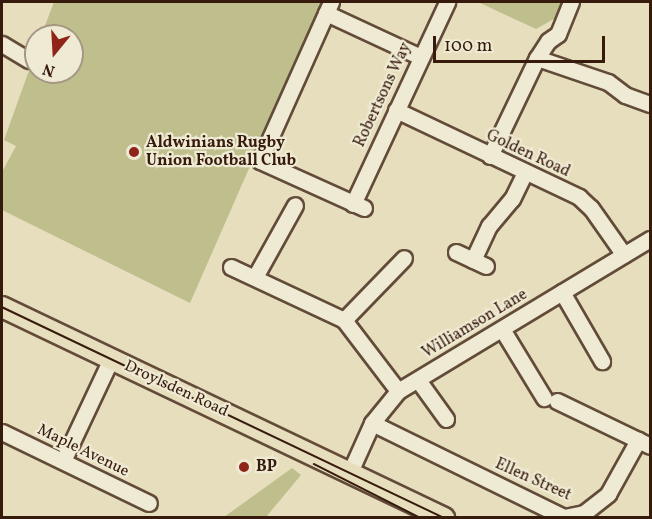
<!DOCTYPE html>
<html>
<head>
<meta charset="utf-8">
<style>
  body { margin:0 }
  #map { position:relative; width:652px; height:519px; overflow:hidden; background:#e7debd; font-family:Vollkorn,serif }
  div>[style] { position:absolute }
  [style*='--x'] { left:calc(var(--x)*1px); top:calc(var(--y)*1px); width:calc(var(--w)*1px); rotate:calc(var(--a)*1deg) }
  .green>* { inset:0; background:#bebf8c }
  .roads { filter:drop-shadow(2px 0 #624b38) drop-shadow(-2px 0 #624b38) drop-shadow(0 2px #624b38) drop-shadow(0 -2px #624b38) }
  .minor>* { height:15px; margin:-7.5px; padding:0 7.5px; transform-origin:7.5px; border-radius:7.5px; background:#efead4 }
  .major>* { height:20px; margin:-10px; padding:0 10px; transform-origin:10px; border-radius:10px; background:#e7debd }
  .tram>* { height:1.5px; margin:-0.75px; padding:0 0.75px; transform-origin:0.75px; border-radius:0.75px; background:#361a0b }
  .dots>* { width:16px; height:16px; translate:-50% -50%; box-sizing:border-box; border:3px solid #efead4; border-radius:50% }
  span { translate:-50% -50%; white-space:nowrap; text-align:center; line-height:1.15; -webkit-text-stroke:4.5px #efead4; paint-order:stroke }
  .street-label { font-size:16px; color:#361a0b }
  .poi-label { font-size:16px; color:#361a0b; font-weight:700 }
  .left { translate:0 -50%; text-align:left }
  .frame { position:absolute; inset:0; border:3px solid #361a0b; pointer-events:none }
  .north { position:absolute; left:24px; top:24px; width:60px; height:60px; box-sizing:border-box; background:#efead4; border:2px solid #a59784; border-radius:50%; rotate:198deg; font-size:16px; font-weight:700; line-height:24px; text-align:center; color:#361a0b }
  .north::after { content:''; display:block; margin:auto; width:21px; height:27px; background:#8f2418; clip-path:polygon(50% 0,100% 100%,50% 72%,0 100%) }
  .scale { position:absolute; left:433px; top:36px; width:172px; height:27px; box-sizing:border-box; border:3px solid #361a0b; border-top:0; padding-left:8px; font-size:18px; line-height:21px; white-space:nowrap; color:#361a0b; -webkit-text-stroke:4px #efead4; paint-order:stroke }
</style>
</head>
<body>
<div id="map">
  <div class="green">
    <div style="clip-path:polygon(54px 2px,322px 2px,190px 303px,2px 210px,2px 172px,16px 146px,4px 140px,36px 51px,36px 72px,72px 72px,72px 36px,41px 36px)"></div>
    <div style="clip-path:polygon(478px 2px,564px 2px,559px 16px,536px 29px)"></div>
    <div style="clip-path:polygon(292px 468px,301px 475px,266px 517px,224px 517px)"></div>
  </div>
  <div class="roads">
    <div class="minor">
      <div style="--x:331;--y:2;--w:174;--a:114.1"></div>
      <div style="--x:260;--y:161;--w:114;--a:24.3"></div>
      <div style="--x:326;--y:13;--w:105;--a:24.9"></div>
      <div style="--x:2;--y:44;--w:31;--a:31"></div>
      <div style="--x:537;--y:58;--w:20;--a:-57"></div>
      <div style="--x:548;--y:41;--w:12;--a:-35"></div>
      <div style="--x:558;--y:34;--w:35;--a:-68"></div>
      <div style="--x:396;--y:110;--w:203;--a:25.4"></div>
      <div style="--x:579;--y:197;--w:16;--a:43"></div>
      <div style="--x:591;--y:208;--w:57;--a:54.9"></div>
      <div style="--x:490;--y:156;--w:109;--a:-64.4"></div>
      <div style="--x:537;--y:58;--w:75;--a:18.7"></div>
      <div style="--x:608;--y:82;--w:21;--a:37"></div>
      <div style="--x:625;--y:95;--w:27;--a:20"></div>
      <div style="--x:353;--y:204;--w:223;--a:-65"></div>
      <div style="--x:456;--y:252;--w:33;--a:25"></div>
      <div style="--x:473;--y:260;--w:38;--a:-65"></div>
      <div style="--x:489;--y:226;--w:35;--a:-50"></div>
      <div style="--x:512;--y:199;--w:30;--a:-64"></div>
      <div style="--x:231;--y:267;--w:125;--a:25.1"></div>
      <div style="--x:344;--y:320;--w:89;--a:52.7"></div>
      <div style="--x:255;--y:277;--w:82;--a:-60.9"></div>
      <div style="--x:562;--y:292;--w:80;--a:59.9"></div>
      <div style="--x:344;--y:320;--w:86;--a:-45.9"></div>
      <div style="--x:502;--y:329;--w:81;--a:58.7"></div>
      <div style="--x:418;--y:380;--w:48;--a:54.3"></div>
      <div style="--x:557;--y:401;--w:103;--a:25.8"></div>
      <div style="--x:372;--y:423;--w:214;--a:26.1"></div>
      <div style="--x:564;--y:517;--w:20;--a:-11"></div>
      <div style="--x:584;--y:513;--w:31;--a:-38"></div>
      <div style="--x:608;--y:494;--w:62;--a:-60.9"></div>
      <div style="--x:2;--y:432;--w:163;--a:25.8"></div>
      <div style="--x:63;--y:461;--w:113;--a:-64.8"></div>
      <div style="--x:350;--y:472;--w:54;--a:-65.8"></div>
      <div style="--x:372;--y:423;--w:41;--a:-50.9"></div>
      <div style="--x:398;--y:391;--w:294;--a:-31.1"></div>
    </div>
    <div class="major">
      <div style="--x:2;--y:307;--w:490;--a:25.5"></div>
    </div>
  </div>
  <div class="tram">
    <div style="--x:2;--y:307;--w:490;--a:25.5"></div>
    <div style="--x:314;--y:464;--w:120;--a:26.8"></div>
  </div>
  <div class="dots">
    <div style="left:134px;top:152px;background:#8f2418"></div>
    <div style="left:244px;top:467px;background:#8f2418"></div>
  </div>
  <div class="street-label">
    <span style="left:383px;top:95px;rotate:-65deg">Robertsons Way</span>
    <span style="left:528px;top:154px;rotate:25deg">Golden Road</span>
    <span style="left:475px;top:324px;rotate:-31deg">Williamson Lane</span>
    <span style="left:176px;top:389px;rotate:25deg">Droylsden Road</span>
    <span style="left:83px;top:451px;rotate:26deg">Maple Avenue</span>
    <span style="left:533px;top:480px;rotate:24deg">Ellen Street</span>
  </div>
  <div class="poi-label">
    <span class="left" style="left:146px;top:152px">Aldwinians Rugby<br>Union Football Club</span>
    <span class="left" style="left:256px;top:467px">BP</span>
  </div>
  <div class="frame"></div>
  <div class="north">N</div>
  <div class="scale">100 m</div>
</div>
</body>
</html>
